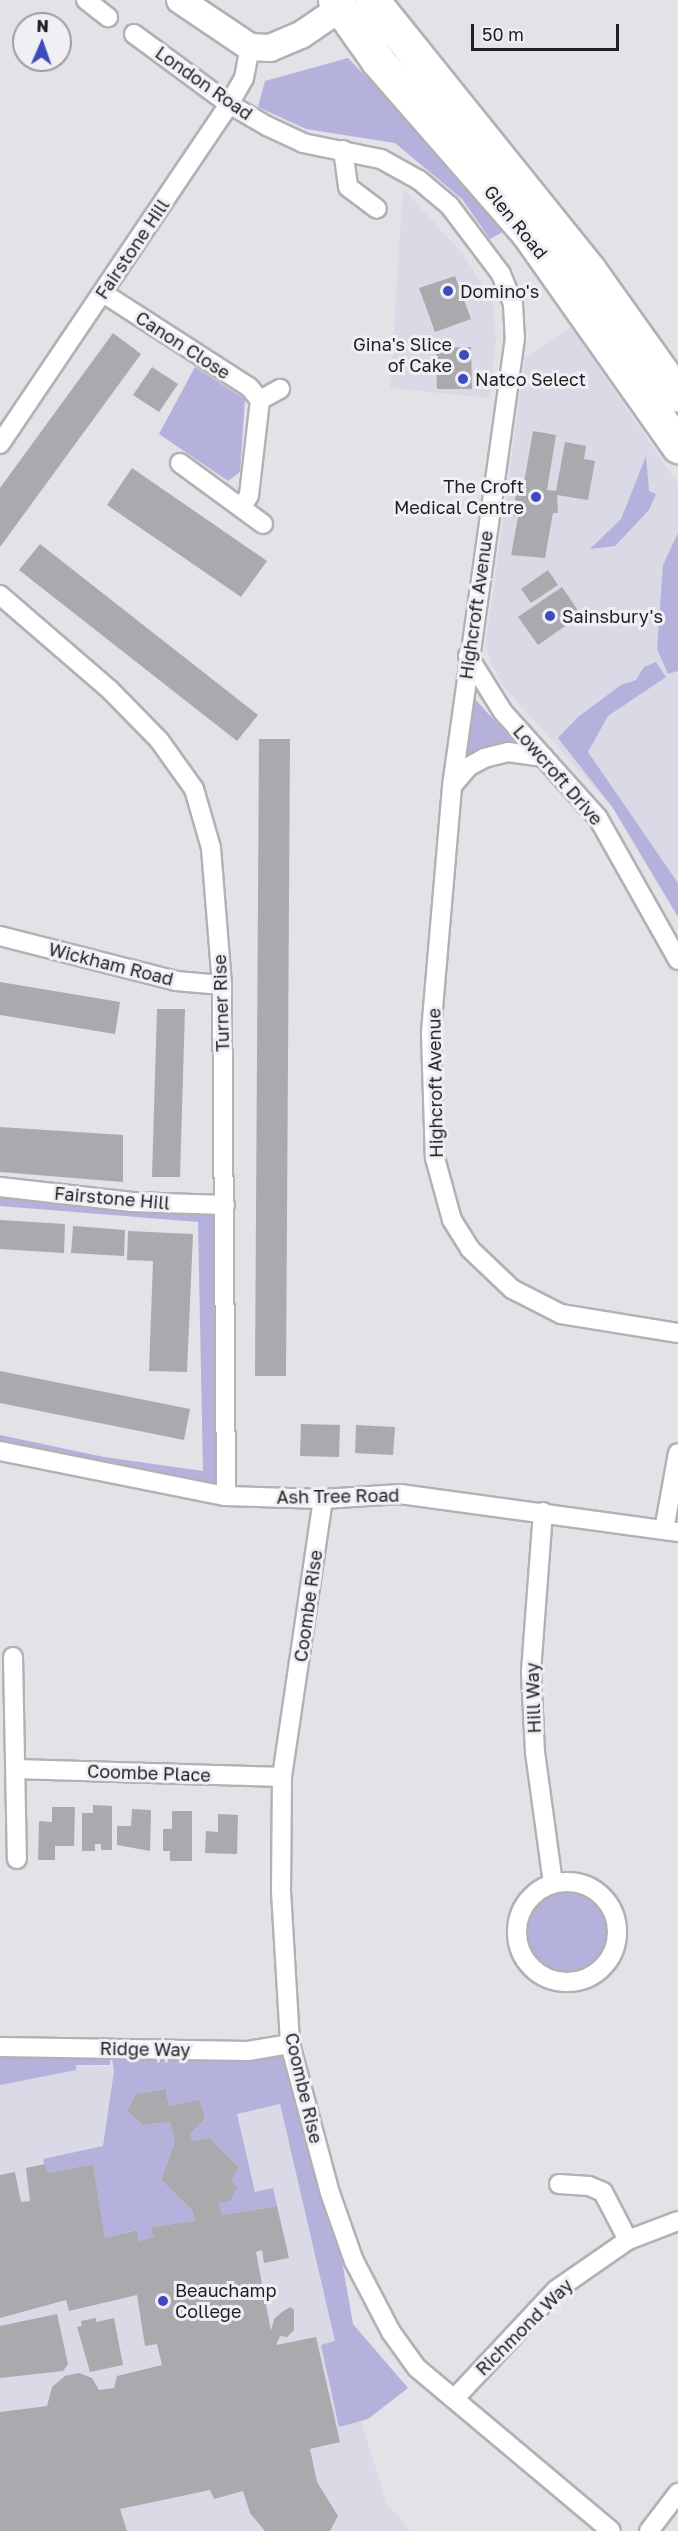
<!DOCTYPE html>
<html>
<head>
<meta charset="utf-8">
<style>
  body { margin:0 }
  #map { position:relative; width:678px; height:2531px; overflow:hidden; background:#e2e2e7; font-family:"Golos Text",sans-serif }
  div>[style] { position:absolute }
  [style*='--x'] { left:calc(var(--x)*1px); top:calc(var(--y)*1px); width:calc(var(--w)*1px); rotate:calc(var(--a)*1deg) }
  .built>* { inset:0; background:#dad9e6 }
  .green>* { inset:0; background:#b5b1dd }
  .round { border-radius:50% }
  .building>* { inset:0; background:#aaa9ae }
  .roads { filter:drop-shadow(2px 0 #b1b1b6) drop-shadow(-2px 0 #b1b1b6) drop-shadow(0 2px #b1b1b6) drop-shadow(0 -2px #b1b1b6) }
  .street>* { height:18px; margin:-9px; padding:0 9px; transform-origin:9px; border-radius:9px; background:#fff }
  .street>.ring { margin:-9px; padding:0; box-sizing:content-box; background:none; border:18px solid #fff; border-radius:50% }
  .secondary>* { height:26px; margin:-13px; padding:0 13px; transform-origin:13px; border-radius:13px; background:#fff }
  .highway>* { height:33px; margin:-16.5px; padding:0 16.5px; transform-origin:16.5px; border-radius:16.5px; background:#fff }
  .dots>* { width:16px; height:16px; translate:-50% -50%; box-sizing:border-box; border:3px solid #efeff4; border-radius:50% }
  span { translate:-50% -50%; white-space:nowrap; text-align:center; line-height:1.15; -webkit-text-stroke:6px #efeff4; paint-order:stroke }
  .street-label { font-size:18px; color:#201f21 }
  .poi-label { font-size:18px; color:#201f21 }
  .left { translate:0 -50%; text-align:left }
  .right { translate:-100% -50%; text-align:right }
  .north { position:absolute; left:12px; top:12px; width:60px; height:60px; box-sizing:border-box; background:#efeff4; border:2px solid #9c9ca0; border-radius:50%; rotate:2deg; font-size:16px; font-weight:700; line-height:24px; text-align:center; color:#201f21 }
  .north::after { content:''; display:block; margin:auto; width:21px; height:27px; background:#3e4abe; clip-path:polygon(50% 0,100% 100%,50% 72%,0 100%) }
  .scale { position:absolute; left:471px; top:24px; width:148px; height:27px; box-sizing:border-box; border:3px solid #201f21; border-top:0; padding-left:8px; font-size:18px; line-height:21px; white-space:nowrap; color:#201f21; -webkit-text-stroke:4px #efeff4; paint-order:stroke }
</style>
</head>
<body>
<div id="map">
  <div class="built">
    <div style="clip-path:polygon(403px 189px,463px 254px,493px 303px,496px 342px,489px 398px,390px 388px)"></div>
    <div style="clip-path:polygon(571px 327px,678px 484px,678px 917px,613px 808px,504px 687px,491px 664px,486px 644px,525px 358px)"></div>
    <div style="clip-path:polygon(0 2063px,272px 2071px,336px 2341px,387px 2504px,411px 2531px,0 2531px)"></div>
  </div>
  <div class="green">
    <div style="clip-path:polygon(348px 58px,375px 86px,506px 230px,490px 239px,462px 199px,395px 143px,306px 129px,258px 107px,265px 81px)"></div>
    <div style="clip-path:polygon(195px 367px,245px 399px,240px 472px,228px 481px,159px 434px)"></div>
    <div style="clip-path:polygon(646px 456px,649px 491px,656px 494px,649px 510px,615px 546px,590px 549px,621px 519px)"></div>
    <div style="clip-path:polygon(678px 533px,678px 671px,668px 674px,657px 649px,663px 565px)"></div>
    <div style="clip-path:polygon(656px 662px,666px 677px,608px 716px,588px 752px,678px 883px,678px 917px,613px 808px,558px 738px,578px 717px,621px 685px,636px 680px,644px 667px)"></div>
    <div style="clip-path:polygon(470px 698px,474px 698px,515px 743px,487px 748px,464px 759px)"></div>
    <div style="clip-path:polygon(0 1187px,225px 1205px,226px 1496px,0 1451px,0 1435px,104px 1457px,203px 1471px,198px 1222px,0 1206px)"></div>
    <div class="round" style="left:526px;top:1891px;width:82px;height:82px"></div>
    <div style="clip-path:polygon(290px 2044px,330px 2193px,353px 2324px,408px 2388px,368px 2419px,339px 2427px,321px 2345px,335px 2341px,280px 2104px,237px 2114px,255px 2192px,273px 2188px,277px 2206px,222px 2215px,219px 2203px,230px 2200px,236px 2187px,231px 2182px,239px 2167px,210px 2138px,192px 2141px,191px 2133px,205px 2119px,200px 2101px,169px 2106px,166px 2089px,136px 2094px,127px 2111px,143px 2125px,170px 2122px,175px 2141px,161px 2180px,192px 2210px,195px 2221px,152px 2227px,154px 2237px,138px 2241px,136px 2230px,105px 2238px,93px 2164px,47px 2173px,43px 2159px,103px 2146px,114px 2071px,111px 2053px,110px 2065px,76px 2065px,76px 2070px,0 2085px,0 2045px)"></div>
  </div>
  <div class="building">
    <div style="clip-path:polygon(455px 276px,471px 319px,435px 332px,419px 288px)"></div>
    <div style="clip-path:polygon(113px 333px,141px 354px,0 547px,0 488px)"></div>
    <div style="clip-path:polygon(471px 347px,472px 389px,437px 389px,436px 348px)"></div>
    <div style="clip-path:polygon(152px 367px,178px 384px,159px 412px,133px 395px)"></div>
    <div style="clip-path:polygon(533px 431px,556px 435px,547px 490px,556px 491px,565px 442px,586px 446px,584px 459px,595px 461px,588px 500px,557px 495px,558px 513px,553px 513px,545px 558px,511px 555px,518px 517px,512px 516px,516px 494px,522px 494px)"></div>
    <div style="clip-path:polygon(132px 468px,267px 561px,241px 597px,107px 505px)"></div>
    <div style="clip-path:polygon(40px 544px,258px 715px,237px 741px,19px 570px)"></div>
    <div style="clip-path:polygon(548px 570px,558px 585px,531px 603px,521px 589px)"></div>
    <div style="clip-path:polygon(562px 587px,581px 615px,538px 645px,518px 617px)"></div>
    <div style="clip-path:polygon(259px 739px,290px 739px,286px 1376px,255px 1376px)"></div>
    <div style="clip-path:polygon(0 982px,120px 1002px,115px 1034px,0 1015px)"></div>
    <div style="clip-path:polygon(157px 1009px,185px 1009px,180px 1177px,152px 1177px)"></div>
    <div style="clip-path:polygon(0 1127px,123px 1135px,123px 1182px,0 1172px)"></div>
    <div style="clip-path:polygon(0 1220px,65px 1224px,64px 1253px,0 1249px)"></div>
    <div style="clip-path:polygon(73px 1226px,125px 1230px,124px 1256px,71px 1253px)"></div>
    <div style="clip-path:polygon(128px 1231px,193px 1234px,187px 1372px,149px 1371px,153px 1261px,127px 1260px)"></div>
    <div style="clip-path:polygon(0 1371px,190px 1409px,184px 1440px,0 1403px)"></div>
    <div style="clip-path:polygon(301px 1424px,340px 1425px,339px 1457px,300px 1456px)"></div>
    <div style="clip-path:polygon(356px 1425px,395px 1427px,393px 1455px,355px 1453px)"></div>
    <div style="clip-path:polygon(93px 1805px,112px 1806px,112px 1850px,101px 1850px,101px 1844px,95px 1844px,95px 1851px,82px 1851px,82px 1813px,93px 1813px)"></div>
    <div style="clip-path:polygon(52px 1807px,75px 1807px,74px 1846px,55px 1846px,55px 1860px,38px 1860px,39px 1821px,52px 1822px)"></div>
    <div style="clip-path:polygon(132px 1809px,151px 1810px,150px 1851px,117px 1845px,117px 1826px,131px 1826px)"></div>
    <div style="clip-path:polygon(172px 1811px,192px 1811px,192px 1861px,170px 1861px,170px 1851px,163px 1851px,163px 1829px,172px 1829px)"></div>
    <div style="clip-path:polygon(218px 1814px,238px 1815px,237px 1854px,205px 1853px,206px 1831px,218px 1832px)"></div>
    <div style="clip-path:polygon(166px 2089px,169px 2106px,200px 2100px,205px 2119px,191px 2133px,192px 2141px,210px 2138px,239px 2167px,231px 2182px,237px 2187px,230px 2201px,219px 2203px,222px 2215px,277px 2206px,289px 2258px,264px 2263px,262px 2250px,256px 2252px,271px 2331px,274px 2319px,282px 2312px,290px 2307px,294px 2310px,294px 2330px,287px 2337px,280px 2336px,276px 2345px,316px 2337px,340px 2442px,310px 2449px,317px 2482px,338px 2516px,330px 2531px,265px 2531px,250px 2513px,243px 2491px,214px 2499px,210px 2490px,120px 2509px,127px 2531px,0 2531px,0 2412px,47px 2406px,52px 2387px,65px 2376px,79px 2373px,92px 2378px,99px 2390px,114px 2388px,117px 2376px,162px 2365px,157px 2344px,145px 2346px,137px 2295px,69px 2311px,66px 2300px,0 2318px,0 2175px,15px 2172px,21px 2202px,30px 2201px,26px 2168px,45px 2164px,47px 2173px,93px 2164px,105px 2238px,137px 2230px,138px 2241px,154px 2237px,151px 2227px,195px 2221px,192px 2210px,161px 2180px,175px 2141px,170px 2122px,143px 2125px,127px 2111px,136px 2094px)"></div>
    <div style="clip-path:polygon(57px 2314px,68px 2364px,63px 2371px,0 2378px,0 2326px)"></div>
    <div style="clip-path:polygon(96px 2318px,96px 2322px,114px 2318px,123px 2365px,90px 2372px,77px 2327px,82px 2326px,81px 2321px)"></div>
  </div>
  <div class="roads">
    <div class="street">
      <div style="--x:86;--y:0;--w:28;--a:38"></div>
      <div style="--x:134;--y:34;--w:118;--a:36.4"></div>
      <div style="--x:229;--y:104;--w:44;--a:30.1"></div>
      <div style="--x:267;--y:126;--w:40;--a:25"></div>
      <div style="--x:303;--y:143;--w:80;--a:11.6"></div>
      <div style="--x:381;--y:159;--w:43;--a:28.9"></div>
      <div style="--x:419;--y:180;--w:39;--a:40"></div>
      <div style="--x:449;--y:205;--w:86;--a:53"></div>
      <div style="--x:501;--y:274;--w:32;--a:68"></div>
      <div style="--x:513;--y:304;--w:34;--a:87"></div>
      <div style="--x:515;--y:338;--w:453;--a:98"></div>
      <div style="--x:452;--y:787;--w:248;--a:94.9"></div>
      <div style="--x:431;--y:1034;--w:124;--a:88.2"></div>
      <div style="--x:435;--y:1158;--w:64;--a:74.7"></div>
      <div style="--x:452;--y:1220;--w:34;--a:58"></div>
      <div style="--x:470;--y:1249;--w:58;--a:43.6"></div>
      <div style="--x:512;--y:1289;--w:55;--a:27"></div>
      <div style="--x:561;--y:1314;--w:119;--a:9.2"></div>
      <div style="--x:343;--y:150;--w:37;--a:82"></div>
      <div style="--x:348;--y:187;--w:36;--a:37"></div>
      <div style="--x:103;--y:293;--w:174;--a:32.8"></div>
      <div style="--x:249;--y:387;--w:17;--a:50"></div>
      <div style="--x:260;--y:400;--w:96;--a:96.6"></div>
      <div style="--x:249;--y:495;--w:14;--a:120"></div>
      <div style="--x:260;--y:400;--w:23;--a:-29"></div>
      <div style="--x:0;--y:444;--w:410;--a:-56"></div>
      <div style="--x:229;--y:104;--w:30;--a:-60"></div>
      <div style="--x:244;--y:78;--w:32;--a:-79"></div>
      <div style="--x:180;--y:463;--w:103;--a:36.3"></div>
      <div style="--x:0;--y:595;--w:145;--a:40.8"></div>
      <div style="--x:110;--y:690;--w:70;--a:45.6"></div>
      <div style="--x:159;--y:740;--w:60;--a:54.5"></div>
      <div style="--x:194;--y:789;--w:61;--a:73.9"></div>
      <div style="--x:211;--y:848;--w:137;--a:85.4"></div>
      <div style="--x:222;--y:985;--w:511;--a:89.55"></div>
      <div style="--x:468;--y:656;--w:66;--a:58"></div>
      <div style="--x:503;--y:712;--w:142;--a:48.1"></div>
      <div style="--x:598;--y:818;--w:163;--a:60.6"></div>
      <div style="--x:453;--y:785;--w:23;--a:-50"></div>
      <div style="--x:468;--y:767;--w:18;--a:-29"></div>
      <div style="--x:484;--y:758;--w:25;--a:-14"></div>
      <div style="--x:508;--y:752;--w:36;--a:8"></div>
      <div style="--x:0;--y:936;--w:182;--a:14.3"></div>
      <div style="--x:176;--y:981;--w:46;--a:5"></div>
      <div style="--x:0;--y:1187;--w:133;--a:6.5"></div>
      <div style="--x:132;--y:1202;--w:93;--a:1.8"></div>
      <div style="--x:0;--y:1451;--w:230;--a:11.3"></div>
      <div style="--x:226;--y:1496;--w:97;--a:1.8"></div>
      <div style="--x:323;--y:1499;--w:77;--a:-3.7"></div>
      <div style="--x:400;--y:1494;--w:281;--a:7.8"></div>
      <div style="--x:323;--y:1499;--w:281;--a:98.4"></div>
      <div style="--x:282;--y:1777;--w:114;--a:90.5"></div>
      <div style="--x:281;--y:1891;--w:153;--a:86.6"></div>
      <div style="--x:290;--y:2044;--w:154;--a:75"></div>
      <div style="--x:330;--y:2193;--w:72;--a:70.6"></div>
      <div style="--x:354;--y:2261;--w:80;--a:62.5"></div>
      <div style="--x:391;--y:2332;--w:44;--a:54.2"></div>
      <div style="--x:417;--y:2368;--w:253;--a:40"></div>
      <div style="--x:543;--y:1512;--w:161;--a:94.3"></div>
      <div style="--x:531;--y:1673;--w:79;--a:87.1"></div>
      <div style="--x:535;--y:1752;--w:132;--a:82.2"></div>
      <div style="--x:664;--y:1530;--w:78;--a:-79.7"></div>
      <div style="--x:13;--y:1657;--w:202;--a:88.9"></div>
      <div style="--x:16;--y:1769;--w:266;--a:1.7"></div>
      <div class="ring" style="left:517px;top:1882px;width:82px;height:82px"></div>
      <div style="--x:0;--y:2047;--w:248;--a:0.9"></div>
      <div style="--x:248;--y:2051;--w:43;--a:-9.5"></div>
      <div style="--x:559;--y:2184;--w:30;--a:4"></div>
      <div style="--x:589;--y:2186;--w:15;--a:23"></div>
      <div style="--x:603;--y:2192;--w:54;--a:62.5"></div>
      <div style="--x:455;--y:2398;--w:148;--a:-46.9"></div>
      <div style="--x:556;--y:2290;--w:88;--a:-34.8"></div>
      <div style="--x:628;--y:2240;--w:53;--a:-20.8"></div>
      <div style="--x:649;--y:2531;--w:48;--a:-52.7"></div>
    </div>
    <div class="secondary">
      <div style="--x:180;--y:0;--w:84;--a:33.9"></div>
      <div style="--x:250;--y:47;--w:20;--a:3"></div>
      <div style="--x:270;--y:48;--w:34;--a:-23"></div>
      <div style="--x:301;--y:35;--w:50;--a:-34.3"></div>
    </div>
    <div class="highway">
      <div style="--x:335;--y:0;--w:75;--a:54.8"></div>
      <div style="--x:378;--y:61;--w:228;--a:48.9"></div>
      <div style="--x:528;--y:233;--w:261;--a:54.8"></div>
      <div style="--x:372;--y:0;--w:346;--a:51.2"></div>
      <div style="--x:589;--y:270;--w:153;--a:54.5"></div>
    </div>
  </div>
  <div class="dots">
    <div style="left:448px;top:291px;background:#3e4abe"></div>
    <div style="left:464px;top:355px;background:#3e4abe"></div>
    <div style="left:463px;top:379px;background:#3e4abe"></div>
    <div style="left:536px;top:497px;background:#3e4abe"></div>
    <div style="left:550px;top:616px;background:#3e4abe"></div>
    <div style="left:163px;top:2301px;background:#3e4abe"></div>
  </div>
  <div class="street-label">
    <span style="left:204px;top:83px;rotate:35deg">London Road</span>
    <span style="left:516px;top:222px;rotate:51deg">Glen Road</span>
    <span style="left:132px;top:249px;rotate:-56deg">Fairstone Hill</span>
    <span style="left:183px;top:345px;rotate:33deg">Canon Close</span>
    <span style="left:476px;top:605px;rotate:-82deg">Highcroft Avenue</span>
    <span style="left:558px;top:775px;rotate:49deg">Lowcroft Drive</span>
    <span style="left:111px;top:964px;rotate:14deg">Wickham Road</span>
    <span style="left:221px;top:1003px;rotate:-92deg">Turner Rise</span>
    <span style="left:435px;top:1083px;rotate:-91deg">Highcroft Avenue</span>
    <span style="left:112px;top:1198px;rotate:5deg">Fairstone Hill</span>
    <span style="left:338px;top:1496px;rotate:-1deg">Ash Tree Road</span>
    <span style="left:308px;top:1606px;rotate:-82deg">Coombe Rise</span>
    <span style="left:533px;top:1698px;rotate:-92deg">Hill Way</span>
    <span style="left:149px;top:1773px;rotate:2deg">Coombe Place</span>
    <span style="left:145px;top:2049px;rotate:1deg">Ridge Way</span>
    <span style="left:304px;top:2088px;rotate:77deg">Coombe Rise</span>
    <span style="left:524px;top:2327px;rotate:-45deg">Richmond Way</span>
  </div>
  <div class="poi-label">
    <span class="left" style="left:460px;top:291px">Domino's</span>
    <span class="right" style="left:452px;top:355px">Gina's Slice<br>of Cake</span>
    <span class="left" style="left:475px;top:379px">Natco Select</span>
    <span class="right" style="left:524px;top:497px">The Croft<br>Medical Centre</span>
    <span class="left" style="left:562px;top:616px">Sainsbury's</span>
    <span class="left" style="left:175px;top:2301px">Beauchamp<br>College</span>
  </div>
  <div class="north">N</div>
  <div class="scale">50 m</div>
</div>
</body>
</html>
